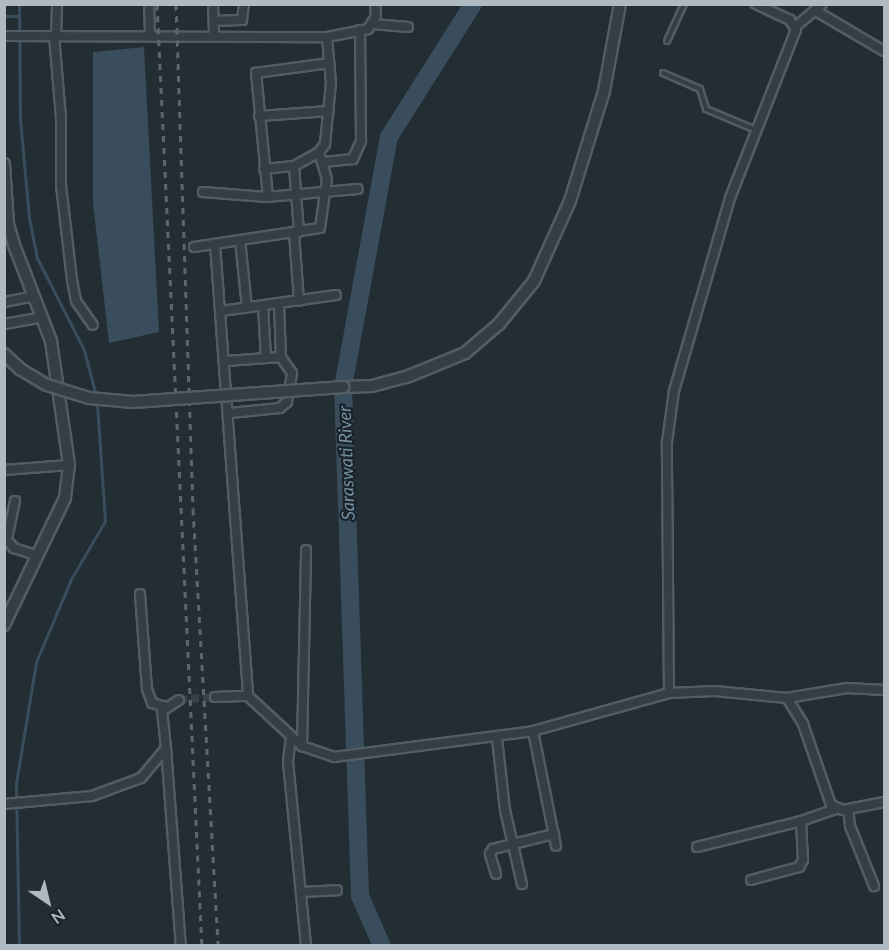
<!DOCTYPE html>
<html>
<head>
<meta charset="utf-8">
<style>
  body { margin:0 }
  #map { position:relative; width:889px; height:950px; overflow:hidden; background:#222d34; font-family:Lato,sans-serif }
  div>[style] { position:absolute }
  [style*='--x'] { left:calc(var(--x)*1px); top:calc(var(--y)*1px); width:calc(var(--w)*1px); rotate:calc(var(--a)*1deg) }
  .water>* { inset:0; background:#394d5c }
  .stream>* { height:3px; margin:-1.5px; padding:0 1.5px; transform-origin:1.5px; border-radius:1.5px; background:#394d5c }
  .river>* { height:18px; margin:-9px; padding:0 9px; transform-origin:9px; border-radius:9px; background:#394d5c }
  .minor-tunnel>* { height:8px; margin-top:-4px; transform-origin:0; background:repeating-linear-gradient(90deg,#374249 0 8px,transparent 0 12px) }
  .roads { filter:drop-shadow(2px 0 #525c63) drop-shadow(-2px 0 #525c63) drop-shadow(0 2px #525c63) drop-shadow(0 -2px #525c63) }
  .service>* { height:4px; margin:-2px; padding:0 2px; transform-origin:2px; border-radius:2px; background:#353e45 }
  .minor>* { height:8px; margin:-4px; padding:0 4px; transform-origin:4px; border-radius:4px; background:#353e45 }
  .tertiary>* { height:10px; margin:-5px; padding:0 5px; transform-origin:5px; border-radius:5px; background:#353e45 }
  .rail>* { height:3px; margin-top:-1.5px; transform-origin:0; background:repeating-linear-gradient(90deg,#5b666f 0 6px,transparent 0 12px) }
  .bridges { filter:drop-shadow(2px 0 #525c63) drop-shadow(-2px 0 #525c63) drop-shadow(0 2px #525c63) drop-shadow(0 -2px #525c63) }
  .tertiary-bridge>* { height:10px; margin:-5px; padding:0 5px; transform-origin:5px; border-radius:5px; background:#353e45 }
  span { translate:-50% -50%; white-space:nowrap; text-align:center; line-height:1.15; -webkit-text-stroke:4.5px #1b232a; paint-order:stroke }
  .water-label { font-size:18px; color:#738fa2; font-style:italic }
  .frame { position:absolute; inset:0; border:6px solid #afb9c2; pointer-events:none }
  .north { position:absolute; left:18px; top:872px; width:60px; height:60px; -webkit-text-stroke:4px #1b232a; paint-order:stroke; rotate:145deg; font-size:16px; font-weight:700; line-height:24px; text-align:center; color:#afb9c2 }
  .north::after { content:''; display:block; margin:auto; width:21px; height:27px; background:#afb9c2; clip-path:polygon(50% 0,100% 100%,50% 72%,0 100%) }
</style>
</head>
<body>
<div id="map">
  <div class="water">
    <div style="clip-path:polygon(144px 47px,159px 332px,109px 343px,93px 203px,93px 52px)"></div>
  </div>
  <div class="stream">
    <div style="--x:19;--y:4;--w:115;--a:89.5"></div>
    <div style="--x:20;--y:119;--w:99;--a:84.8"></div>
    <div style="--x:29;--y:218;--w:41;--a:78.7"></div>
    <div style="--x:37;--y:258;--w:103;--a:62.9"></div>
    <div style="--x:84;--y:350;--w:48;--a:75.4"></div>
    <div style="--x:4;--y:16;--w:15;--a:0"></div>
    <div style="--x:19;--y:946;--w:163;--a:-91.1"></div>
    <div style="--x:16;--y:783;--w:123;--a:-80.6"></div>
    <div style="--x:36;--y:662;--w:90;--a:-67.1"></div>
    <div style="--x:71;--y:579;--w:67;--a:-59.6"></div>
    <div style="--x:105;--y:521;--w:118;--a:-93.9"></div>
  </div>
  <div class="river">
    <div style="--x:382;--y:946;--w:55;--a:-113.7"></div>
    <div style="--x:360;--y:896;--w:509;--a:-91.91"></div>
    <div style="--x:343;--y:387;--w:254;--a:-79.6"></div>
    <div style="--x:389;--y:137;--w:157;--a:-57.7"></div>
  </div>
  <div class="minor-tunnel">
    <div style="--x:179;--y:700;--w:36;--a:-5"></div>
  </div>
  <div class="roads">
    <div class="service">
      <div style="--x:667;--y:41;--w:41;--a:-65.3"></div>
      <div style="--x:663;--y:73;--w:40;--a:23.4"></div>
      <div style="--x:700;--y:89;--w:21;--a:73"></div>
      <div style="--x:706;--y:109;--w:54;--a:22.8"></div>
    </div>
    <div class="minor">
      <div style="--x:149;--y:4;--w:31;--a:88"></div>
      <div style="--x:213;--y:4;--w:31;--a:88"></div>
      <div style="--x:816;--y:11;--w:79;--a:30.5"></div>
      <div style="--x:214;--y:21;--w:28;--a:-2"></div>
      <div style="--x:242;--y:20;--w:16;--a:-83"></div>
      <div style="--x:373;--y:24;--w:35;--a:5"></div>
      <div style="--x:795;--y:27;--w:35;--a:-40"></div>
      <div style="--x:54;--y:35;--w:84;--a:85.2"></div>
      <div style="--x:61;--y:119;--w:66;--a:90"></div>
      <div style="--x:61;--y:185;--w:96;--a:83.4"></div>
      <div style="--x:72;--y:280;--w:21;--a:79"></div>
      <div style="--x:76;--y:301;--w:29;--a:55"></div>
      <div style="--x:56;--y:35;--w:31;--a:-88"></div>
      <div style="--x:4;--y:36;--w:323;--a:0.2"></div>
      <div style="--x:327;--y:37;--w:42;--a:-11"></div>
      <div style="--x:368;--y:29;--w:15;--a:-58"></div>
      <div style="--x:376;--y:16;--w:12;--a:-95"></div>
      <div style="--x:259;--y:116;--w:70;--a:-4.1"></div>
      <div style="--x:324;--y:162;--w:29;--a:-6"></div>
      <div style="--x:353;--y:159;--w:20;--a:-66"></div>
      <div style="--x:361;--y:141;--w:111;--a:-90.5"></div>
      <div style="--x:294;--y:166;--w:66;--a:85.7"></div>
      <div style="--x:264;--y:169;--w:30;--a:-6"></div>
      <div style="--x:294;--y:166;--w:29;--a:-29"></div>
      <div style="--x:319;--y:152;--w:10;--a:-53"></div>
      <div style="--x:325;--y:144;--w:61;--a:-84.4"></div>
      <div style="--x:331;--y:83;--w:46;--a:-95"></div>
      <div style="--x:203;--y:192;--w:63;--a:4.5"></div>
      <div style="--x:266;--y:197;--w:92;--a:-5"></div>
      <div style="--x:268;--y:197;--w:125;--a:-95.5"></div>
      <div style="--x:256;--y:73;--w:74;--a:-7.8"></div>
      <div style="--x:294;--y:233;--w:68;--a:85.8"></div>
      <div style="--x:240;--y:240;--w:68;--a:84.1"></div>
      <div style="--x:215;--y:244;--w:453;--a:85.8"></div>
      <div style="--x:194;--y:247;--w:127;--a:-8.6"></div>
      <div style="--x:320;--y:228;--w:49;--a:-81.9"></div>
      <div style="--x:327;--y:179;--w:28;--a:-107"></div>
      <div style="--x:4;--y:302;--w:31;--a:-11"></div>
      <div style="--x:263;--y:306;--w:52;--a:86.7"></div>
      <div style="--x:221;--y:311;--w:116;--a:-7.9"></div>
      <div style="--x:4;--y:324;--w:39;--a:-10"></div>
      <div style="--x:226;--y:361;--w:55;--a:-4.2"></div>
      <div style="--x:230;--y:413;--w:50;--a:-5.7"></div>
      <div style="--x:280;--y:408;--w:9;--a:-41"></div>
      <div style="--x:287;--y:402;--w:29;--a:-80"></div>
      <div style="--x:292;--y:373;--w:19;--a:-125"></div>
      <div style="--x:281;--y:357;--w:53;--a:-92.2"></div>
      <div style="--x:4;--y:470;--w:65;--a:-4.4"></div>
      <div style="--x:15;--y:501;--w:40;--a:102"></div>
      <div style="--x:7;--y:540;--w:11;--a:49"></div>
      <div style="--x:14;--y:548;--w:23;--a:18"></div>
      <div style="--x:140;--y:594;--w:95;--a:85.8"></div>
      <div style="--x:147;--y:689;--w:15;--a:70"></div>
      <div style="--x:152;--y:703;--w:15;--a:16"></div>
      <div style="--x:669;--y:693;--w:251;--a:-90.5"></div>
      <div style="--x:667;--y:442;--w:51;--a:-82.2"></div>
      <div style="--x:674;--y:391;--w:201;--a:-73.8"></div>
      <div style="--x:730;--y:198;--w:180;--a:-68.6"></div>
      <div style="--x:796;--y:30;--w:12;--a:-121"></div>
      <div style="--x:790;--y:20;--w:38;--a:-155"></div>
      <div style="--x:215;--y:697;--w:33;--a:-2"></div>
      <div style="--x:248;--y:696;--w:74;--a:42.8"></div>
      <div style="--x:302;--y:746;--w:34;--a:19"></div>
      <div style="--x:334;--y:757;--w:201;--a:-7.4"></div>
      <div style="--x:533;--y:731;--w:141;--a:-15.6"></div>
      <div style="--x:669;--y:693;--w:46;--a:-2.5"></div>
      <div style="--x:715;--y:691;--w:72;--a:5.6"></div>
      <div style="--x:787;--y:698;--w:31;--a:58"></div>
      <div style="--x:803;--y:724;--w:86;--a:70.9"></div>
      <div style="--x:831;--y:805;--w:13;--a:23"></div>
      <div style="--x:843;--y:810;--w:42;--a:-11"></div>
      <div style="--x:787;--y:698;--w:61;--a:-9.5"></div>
      <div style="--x:847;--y:688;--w:37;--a:3"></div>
      <div style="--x:533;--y:731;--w:117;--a:78.7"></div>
      <div style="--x:291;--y:737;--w:25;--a:97"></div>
      <div style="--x:288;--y:762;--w:185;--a:84.4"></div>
      <div style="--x:497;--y:738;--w:72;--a:83.7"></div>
      <div style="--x:505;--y:810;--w:76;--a:77.1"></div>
      <div style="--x:302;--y:746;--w:196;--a:-88.8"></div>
      <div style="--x:166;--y:748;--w:199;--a:85.7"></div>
      <div style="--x:4;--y:804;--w:88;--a:-5.2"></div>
      <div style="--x:92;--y:796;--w:52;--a:-20.2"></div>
      <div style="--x:141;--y:778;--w:39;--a:-50"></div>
      <div style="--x:166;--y:748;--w:37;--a:-96"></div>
      <div style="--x:162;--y:711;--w:20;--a:-33"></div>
      <div style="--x:848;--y:809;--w:17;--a:83"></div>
      <div style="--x:850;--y:826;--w:65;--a:68.2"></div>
      <div style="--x:697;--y:847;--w:107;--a:-14"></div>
      <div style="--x:496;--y:874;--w:21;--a:-107"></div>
      <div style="--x:490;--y:854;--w:6;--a:-59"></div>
      <div style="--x:493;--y:849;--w:63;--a:-13.8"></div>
      <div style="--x:751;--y:880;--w:50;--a:-15.2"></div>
      <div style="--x:799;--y:867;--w:8;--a:-60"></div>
      <div style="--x:803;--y:860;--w:39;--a:-93"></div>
      <div style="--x:801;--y:821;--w:39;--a:-19"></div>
      <div style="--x:301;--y:892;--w:36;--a:-3"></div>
    </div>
    <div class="tertiary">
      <div style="--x:4;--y:164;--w:60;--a:86.2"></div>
      <div style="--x:8;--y:224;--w:22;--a:74"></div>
      <div style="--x:14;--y:245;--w:103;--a:68.9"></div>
      <div style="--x:51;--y:341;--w:125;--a:81.7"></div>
      <div style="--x:69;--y:465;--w:33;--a:97"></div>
      <div style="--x:65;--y:498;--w:141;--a:115.7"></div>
      <div style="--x:343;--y:387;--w:29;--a:-2"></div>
      <div style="--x:372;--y:386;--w:38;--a:-15"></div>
      <div style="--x:409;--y:376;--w:61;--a:-22.3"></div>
      <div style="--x:465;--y:353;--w:45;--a:-40.5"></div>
      <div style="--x:499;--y:324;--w:55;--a:-50.9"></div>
      <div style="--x:534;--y:281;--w:88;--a:-65.8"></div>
      <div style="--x:570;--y:201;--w:115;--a:-72.8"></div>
      <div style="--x:604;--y:91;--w:88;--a:-79.6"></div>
    </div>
  </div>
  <div class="rail">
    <div style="--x:157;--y:4;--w:943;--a:87.27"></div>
    <div style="--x:176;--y:4;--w:505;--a:88.07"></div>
    <div style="--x:193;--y:509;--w:438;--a:86.7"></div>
  </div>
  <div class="bridges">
    <div class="tertiary-bridge">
      <div style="--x:4;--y:354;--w:22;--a:43"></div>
      <div style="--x:20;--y:369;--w:31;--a:31"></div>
      <div style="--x:47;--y:385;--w:44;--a:17.2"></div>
      <div style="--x:89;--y:398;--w:44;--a:5.2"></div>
      <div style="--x:133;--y:402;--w:211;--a:-4.1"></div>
    </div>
  </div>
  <div class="water-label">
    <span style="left:346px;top:463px;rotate:-92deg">Saraswati River</span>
  </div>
  <div class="frame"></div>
  <div class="north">N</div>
</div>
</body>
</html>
